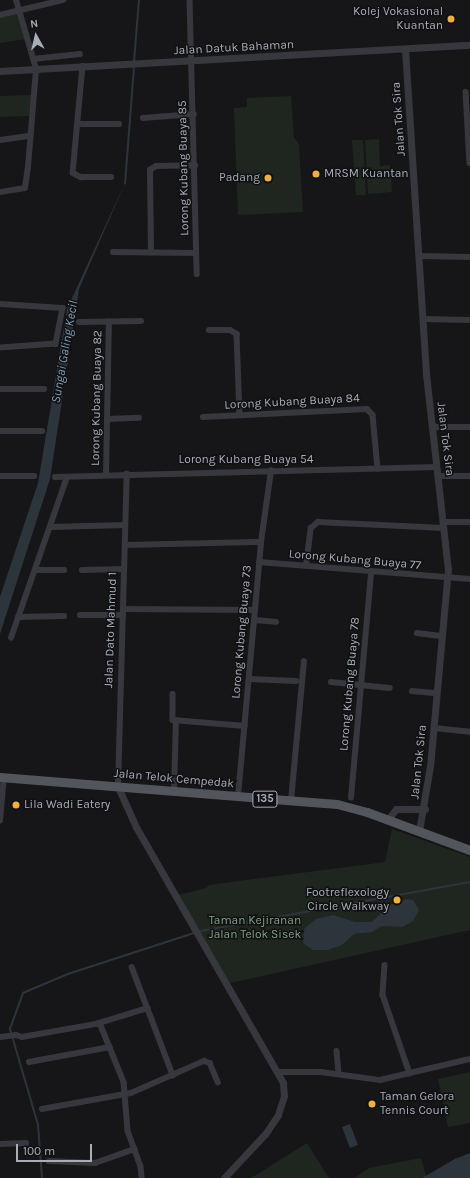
<!DOCTYPE html>
<html>
<head>
<meta charset="utf-8">
<style>
  body { margin:0 }
  #map { position:relative; width:470px; height:1178px; overflow:hidden; background:#161618; font-family:Karla,sans-serif }
  div>[style] { position:absolute }
  [style*='--x'] { left:calc(var(--x)*1px); top:calc(var(--y)*1px); width:calc(var(--w)*1px); rotate:calc(var(--a)*1deg) }
  .green>* { inset:0; background:#1e261f }
  .water>* { inset:0; background:#2c353c }
  .stream>* { height:1.5px; margin:-0.75px; padding:0 0.75px; transform-origin:0.75px; border-radius:0.75px; background:#2c353c }
  .minor>* { height:5.5px; margin:-2.75px; padding:0 2.75px; transform-origin:2.75px; border-radius:2.75px; background:#37383d }
  .tertiary>* { height:7px; margin:-3.5px; padding:0 3.5px; transform-origin:3.5px; border-radius:3.5px; background:#37383d }
  .primary>* { height:9px; margin:-4.5px; padding:0 4.5px; transform-origin:4.5px; border-radius:4.5px; background:#53555c }
  .dots>* { width:11px; height:11px; translate:-50% -50%; box-sizing:border-box; border:2px solid #111113; border-radius:50% }
  span { translate:-50% -50%; white-space:nowrap; text-align:center; line-height:1.15; -webkit-text-stroke:3px #111113; paint-order:stroke }
  .shield-label span { padding:1px 3px; background:#111113; border:1px solid; border-radius:3px; -webkit-text-stroke-width:0 }
  .shield-label { font-size:11px; color:#a8adb8; font-weight:700 }
  .poi-label { font-size:12px; color:#a8adb8 }
  .right { translate:-100% -50%; text-align:right }
  .left { translate:0 -50%; text-align:left }
  .street-label { font-size:12px; color:#a8adb8 }
  .park-label { font-size:12px; color:#7fa381 }
  .water-label { font-size:13px; color:#7f9bb3; font-style:italic }
  .north { position:absolute; left:16px; top:16px; width:40px; height:40px; -webkit-text-stroke:3px #111113; paint-order:stroke; rotate:352deg; font-size:11px; font-weight:700; line-height:16px; text-align:center; color:#a8adb8 }
  .north::after { content:''; display:block; margin:auto; width:14px; height:18px; background:#a8adb8; clip-path:polygon(50% 0,100% 100%,50% 72%,0 100%) }
  .scale { position:absolute; left:16px; top:1144px; width:76px; height:18px; box-sizing:border-box; border:2px solid #a8adb8; border-top:0; padding-left:5px; font-size:12px; line-height:14px; white-space:nowrap; color:#a8adb8; -webkit-text-stroke:3px #111113; paint-order:stroke }
</style>
</head>
<body>
<div id="map">
  <div class="green">
    <div style="clip-path:polygon(18px 14px,26px 39px,0 43px,0 16px)"></div>
    <div style="clip-path:polygon(31px 95px,29px 116px,0 117px,0 96px)"></div>
    <div style="clip-path:polygon(291px 96px,294px 137px,299px 145px,303px 212px,238px 215px,234px 108px,247px 107px,247px 98px)"></div>
    <div style="clip-path:polygon(379px 139px,380px 166px,390px 165px,392px 192px,368px 194px,365px 140px)"></div>
    <div style="clip-path:polygon(352px 140px,363px 140px,366px 195px,356px 195px)"></div>
    <div style="clip-path:polygon(392px 829px,470px 857px,470px 930px,230px 983px,178px 895px,206px 888px,209px 885px,385px 862px)"></div>
    <div style="clip-path:polygon(470px 1072px,470px 1123px,448px 1127px,438px 1079px)"></div>
    <div style="clip-path:polygon(307px 1143px,329px 1178px,251px 1178px)"></div>
    <div style="clip-path:polygon(470px 1153px,470px 1178px,354px 1178px,369px 1168px,421px 1158px,426px 1176px)"></div>
  </div>
  <div class="water">
    <div style="clip-path:polygon(125px 183px,79px 289px,50px 479px,0 634px,0 597px,38px 483px,67px 309px)"></div>
    <div style="clip-path:polygon(407px 899px,413px 900px,419px 910px,413px 921px,403px 927px,382px 926px,372px 932px,354px 934px,342px 945px,328px 950px,313px 950px,303px 943px,304px 929px,316px 919px,333px 915px,355px 922px,372px 922px,390px 905px)"></div>
    <div style="clip-path:polygon(350px 1124px,358px 1145px,350px 1148px,342px 1127px)"></div>
    <div style="clip-path:polygon(470px 1153px,470px 1178px,422px 1178px,455px 1159px)"></div>
  </div>
  <div class="stream">
    <div style="--x:134;--y:62;--w:62;--a:-85.4"></div>
    <div style="--x:125;--y:184;--w:118;--a:-85.6"></div>
    <div style="--x:201;--y:931;--w:273;--a:-10.3"></div>
    <div style="--x:42;--y:1178;--w:53;--a:-94.3"></div>
    <div style="--x:38;--y:1125;--w:100;--a:-106.3"></div>
    <div style="--x:10;--y:1029;--w:38;--a:-70"></div>
    <div style="--x:23;--y:993;--w:49;--a:-22.9"></div>
    <div style="--x:68;--y:974;--w:133;--a:-18"></div>
  </div>
  <div class="minor">
    <div style="--x:190;--y:0;--w:274;--a:88.5"></div>
    <div style="--x:0;--y:15;--w:65;--a:-13.4"></div>
    <div style="--x:33;--y:59;--w:47;--a:-6.1"></div>
    <div style="--x:83;--y:66;--w:107;--a:95.3"></div>
    <div style="--x:73;--y:173;--w:9;--a:27"></div>
    <div style="--x:81;--y:177;--w:30;--a:0"></div>
    <div style="--x:466;--y:92;--w:71;--a:86.8"></div>
    <div style="--x:143;--y:118;--w:51;--a:-4.5"></div>
    <div style="--x:79;--y:124;--w:40;--a:0"></div>
    <div style="--x:0;--y:140;--w:30;--a:-8"></div>
    <div style="--x:0;--y:192;--w:25;--a:-9"></div>
    <div style="--x:25;--y:188;--w:21;--a:-82"></div>
    <div style="--x:28;--y:167;--w:98;--a:-85.3"></div>
    <div style="--x:36;--y:69;--w:72;--a:-106.2"></div>
    <div style="--x:113;--y:252;--w:83;--a:0.7"></div>
    <div style="--x:151;--y:253;--w:83;--a:-90.7"></div>
    <div style="--x:150;--y:170;--w:7;--a:-34"></div>
    <div style="--x:156;--y:166;--w:39;--a:-1"></div>
    <div style="--x:420;--y:256;--w:50;--a:1.1"></div>
    <div style="--x:0;--y:304;--w:63;--a:3.6"></div>
    <div style="--x:63;--y:308;--w:37;--a:101"></div>
    <div style="--x:56;--y:344;--w:56;--a:175.9"></div>
    <div style="--x:423;--y:319;--w:47;--a:1.2"></div>
    <div style="--x:79;--y:322;--w:62;--a:-0.9"></div>
    <div style="--x:209;--y:330;--w:21;--a:0"></div>
    <div style="--x:230;--y:330;--w:8;--a:30"></div>
    <div style="--x:237;--y:334;--w:81;--a:87.9"></div>
    <div style="--x:0;--y:389;--w:44;--a:0"></div>
    <div style="--x:203;--y:417;--w:164;--a:-2.8"></div>
    <div style="--x:367;--y:409;--w:8;--a:45"></div>
    <div style="--x:373;--y:415;--w:54;--a:84.7"></div>
    <div style="--x:107;--y:419;--w:32;--a:-2"></div>
    <div style="--x:432;--y:427;--w:38;--a:0"></div>
    <div style="--x:0;--y:431;--w:42;--a:0"></div>
    <div style="--x:106;--y:475;--w:153;--a:-88.9"></div>
    <div style="--x:0;--y:476;--w:34;--a:0"></div>
    <div style="--x:438;--y:476;--w:32;--a:0"></div>
    <div style="--x:55;--y:477;--w:382;--a:-1.5"></div>
    <div style="--x:443;--y:522;--w:27;--a:0"></div>
    <div style="--x:51;--y:527;--w:74;--a:-1.5"></div>
    <div style="--x:125;--y:545;--w:136;--a:-1.3"></div>
    <div style="--x:259;--y:562;--w:212;--a:4.6"></div>
    <div style="--x:306;--y:566;--w:38;--a:-83"></div>
    <div style="--x:311;--y:528;--w:9;--a:-41"></div>
    <div style="--x:318;--y:522;--w:126;--a:2.7"></div>
    <div style="--x:35;--y:570;--w:29;--a:0"></div>
    <div style="--x:82;--y:570;--w:42;--a:-1.4"></div>
    <div style="--x:123;--y:609;--w:132;--a:0.4"></div>
    <div style="--x:80;--y:615;--w:43;--a:0"></div>
    <div style="--x:18;--y:617;--w:46;--a:-1.2"></div>
    <div style="--x:255;--y:620;--w:21;--a:5"></div>
    <div style="--x:417;--y:633;--w:26;--a:7"></div>
    <div style="--x:11;--y:638;--w:170;--a:-70.8"></div>
    <div style="--x:249;--y:679;--w:47;--a:2.4"></div>
    <div style="--x:331;--y:682;--w:59;--a:5.8"></div>
    <div style="--x:412;--y:691;--w:25;--a:5"></div>
    <div style="--x:173;--y:694;--w:26;--a:90"></div>
    <div style="--x:173;--y:720;--w:72;--a:4.8"></div>
    <div style="--x:434;--y:728;--w:36;--a:6"></div>
    <div style="--x:118;--y:787;--w:313;--a:-88.4"></div>
    <div style="--x:174;--y:791;--w:70;--a:-88.4"></div>
    <div style="--x:238;--y:796;--w:255;--a:-84.8"></div>
    <div style="--x:261;--y:542;--w:72;--a:-82"></div>
    <div style="--x:351;--y:798;--w:226;--a:-84.9"></div>
    <div style="--x:291;--y:801;--w:140;--a:-84.7"></div>
    <div style="--x:0;--y:821;--w:37;--a:-85"></div>
    <div style="--x:385;--y:965;--w:30;--a:94"></div>
    <div style="--x:383;--y:995;--w:83;--a:71.1"></div>
    <div style="--x:132;--y:967;--w:116;--a:69.2"></div>
    <div style="--x:100;--y:1023;--w:64;--a:67.9"></div>
    <div style="--x:124;--y:1082;--w:49;--a:85.3"></div>
    <div style="--x:128;--y:1131;--w:37;--a:70"></div>
    <div style="--x:141;--y:1166;--w:12;--a:85"></div>
    <div style="--x:0;--y:1037;--w:16;--a:-7"></div>
    <div style="--x:16;--y:1035;--w:6;--a:18"></div>
    <div style="--x:22;--y:1037;--w:75;--a:-10"></div>
    <div style="--x:96;--y:1024;--w:54;--a:-17.1"></div>
    <div style="--x:337;--y:1051;--w:23;--a:85"></div>
    <div style="--x:29;--y:1062;--w:82;--a:-10.5"></div>
    <div style="--x:277;--y:1072;--w:44;--a:0"></div>
    <div style="--x:321;--y:1072;--w:60;--a:7.7"></div>
    <div style="--x:380;--y:1080;--w:92;--a:-13.1"></div>
    <div style="--x:42;--y:1109;--w:90;--a:-10.2"></div>
    <div style="--x:131;--y:1093;--w:80;--a:-23.7"></div>
    <div style="--x:204;--y:1061;--w:6;--a:18"></div>
    <div style="--x:210;--y:1063;--w:21;--a:67"></div>
    <div style="--x:0;--y:1144;--w:26;--a:-2"></div>
    <div style="--x:49;--y:1161;--w:46;--a:2.5"></div>
    <div style="--x:95;--y:1163;--w:42;--a:-19.3"></div>
  </div>
  <div class="tertiary">
    <div style="--x:405;--y:49;--w:326;--a:86.3"></div>
    <div style="--x:426;--y:374;--w:196;--a:83.6"></div>
    <div style="--x:448;--y:569;--w:198;--a:95.2"></div>
    <div style="--x:430;--y:766;--w:66;--a:99.6"></div>
    <div style="--x:0;--y:71;--w:471;--a:-3.2"></div>
    <div style="--x:118;--y:787;--w:44;--a:65.8"></div>
    <div style="--x:136;--y:827;--w:295;--a:60.1"></div>
    <div style="--x:283;--y:1083;--w:13;--a:86"></div>
    <div style="--x:284;--y:1096;--w:20;--a:108"></div>
    <div style="--x:278;--y:1115;--w:23;--a:124"></div>
    <div style="--x:265;--y:1134;--w:60;--a:133"></div>
    <div style="--x:388;--y:819;--w:13;--a:-51"></div>
    <div style="--x:396;--y:809;--w:29;--a:0"></div>
  </div>
  <div class="primary">
    <div style="--x:0;--y:777;--w:338;--a:4.6"></div>
    <div style="--x:337;--y:804;--w:31;--a:15"></div>
    <div style="--x:367;--y:812;--w:110;--a:20.3"></div>
  </div>
  <div class="dots">
    <div style="left:451px;top:19px;background:#f2b134"></div>
    <div style="left:316px;top:174px;background:#f2b134"></div>
    <div style="left:268px;top:178px;background:#f2b134"></div>
    <div style="left:16px;top:805px;background:#f2b134"></div>
    <div style="left:397px;top:900px;background:#f2b134"></div>
    <div style="left:372px;top:1104px;background:#f2b134"></div>
  </div>
  <div class="shield-label">
    <span style="left:265px;top:799px">135</span>
  </div>
  <div class="poi-label">
    <span class="right" style="left:443px;top:19px">Kolej Vokasional<br>Kuantan</span>
    <span class="left" style="left:324px;top:174px">MRSM Kuantan</span>
    <span class="right" style="left:260px;top:178px">Padang</span>
    <span class="left" style="left:24px;top:805px">Lila Wadi Eatery</span>
    <span class="right" style="left:389px;top:900px">Footreflexology<br>Circle Walkway</span>
    <span class="left" style="left:380px;top:1104px">Taman Gelora<br>Tennis Court</span>
  </div>
  <div class="street-label">
    <span style="left:234px;top:48px;rotate:-3deg">Jalan Datuk Bahaman</span>
    <span style="left:399px;top:119px;rotate:-94deg">Jalan Tok Sira</span>
    <span style="left:184px;top:168px;rotate:-91deg">Lorong Kubang Buaya 85</span>
    <span style="left:97px;top:398px;rotate:-89deg">Lorong Kubang Buaya 82</span>
    <span style="left:292px;top:402px;rotate:-3deg">Lorong Kubang Buaya 84</span>
    <span style="left:445px;top:439px;rotate:83deg">Jalan Tok Sira</span>
    <span style="left:246px;top:460px">Lorong Kubang Buaya 54</span>
    <span style="left:355px;top:560px;rotate:5deg">Lorong Kubang Buaya 77</span>
    <span style="left:111px;top:630px;rotate:-88deg">Jalan Dato Mahmud 1</span>
    <span style="left:242px;top:632px;rotate:-85deg">Lorong Kubang Buaya 73</span>
    <span style="left:350px;top:684px;rotate:-85deg">Lorong Kubang Buaya 78</span>
    <span style="left:419px;top:762px;rotate:-84deg">Jalan Tok Sira</span>
    <span style="left:174px;top:779px;rotate:5deg">Jalan Telok Cempedak</span>
  </div>
  <div class="park-label">
    <span style="left:255px;top:928px">Taman Kejiranan<br>Jalan Telok Sisek</span>
  </div>
  <div class="water-label">
    <span style="left:65px;top:352px;rotate:-80deg">Sungai Galing Kecil</span>
  </div>
  <div class="north">N</div>
  <div class="scale">100 m</div>
</div>
</body>
</html>
